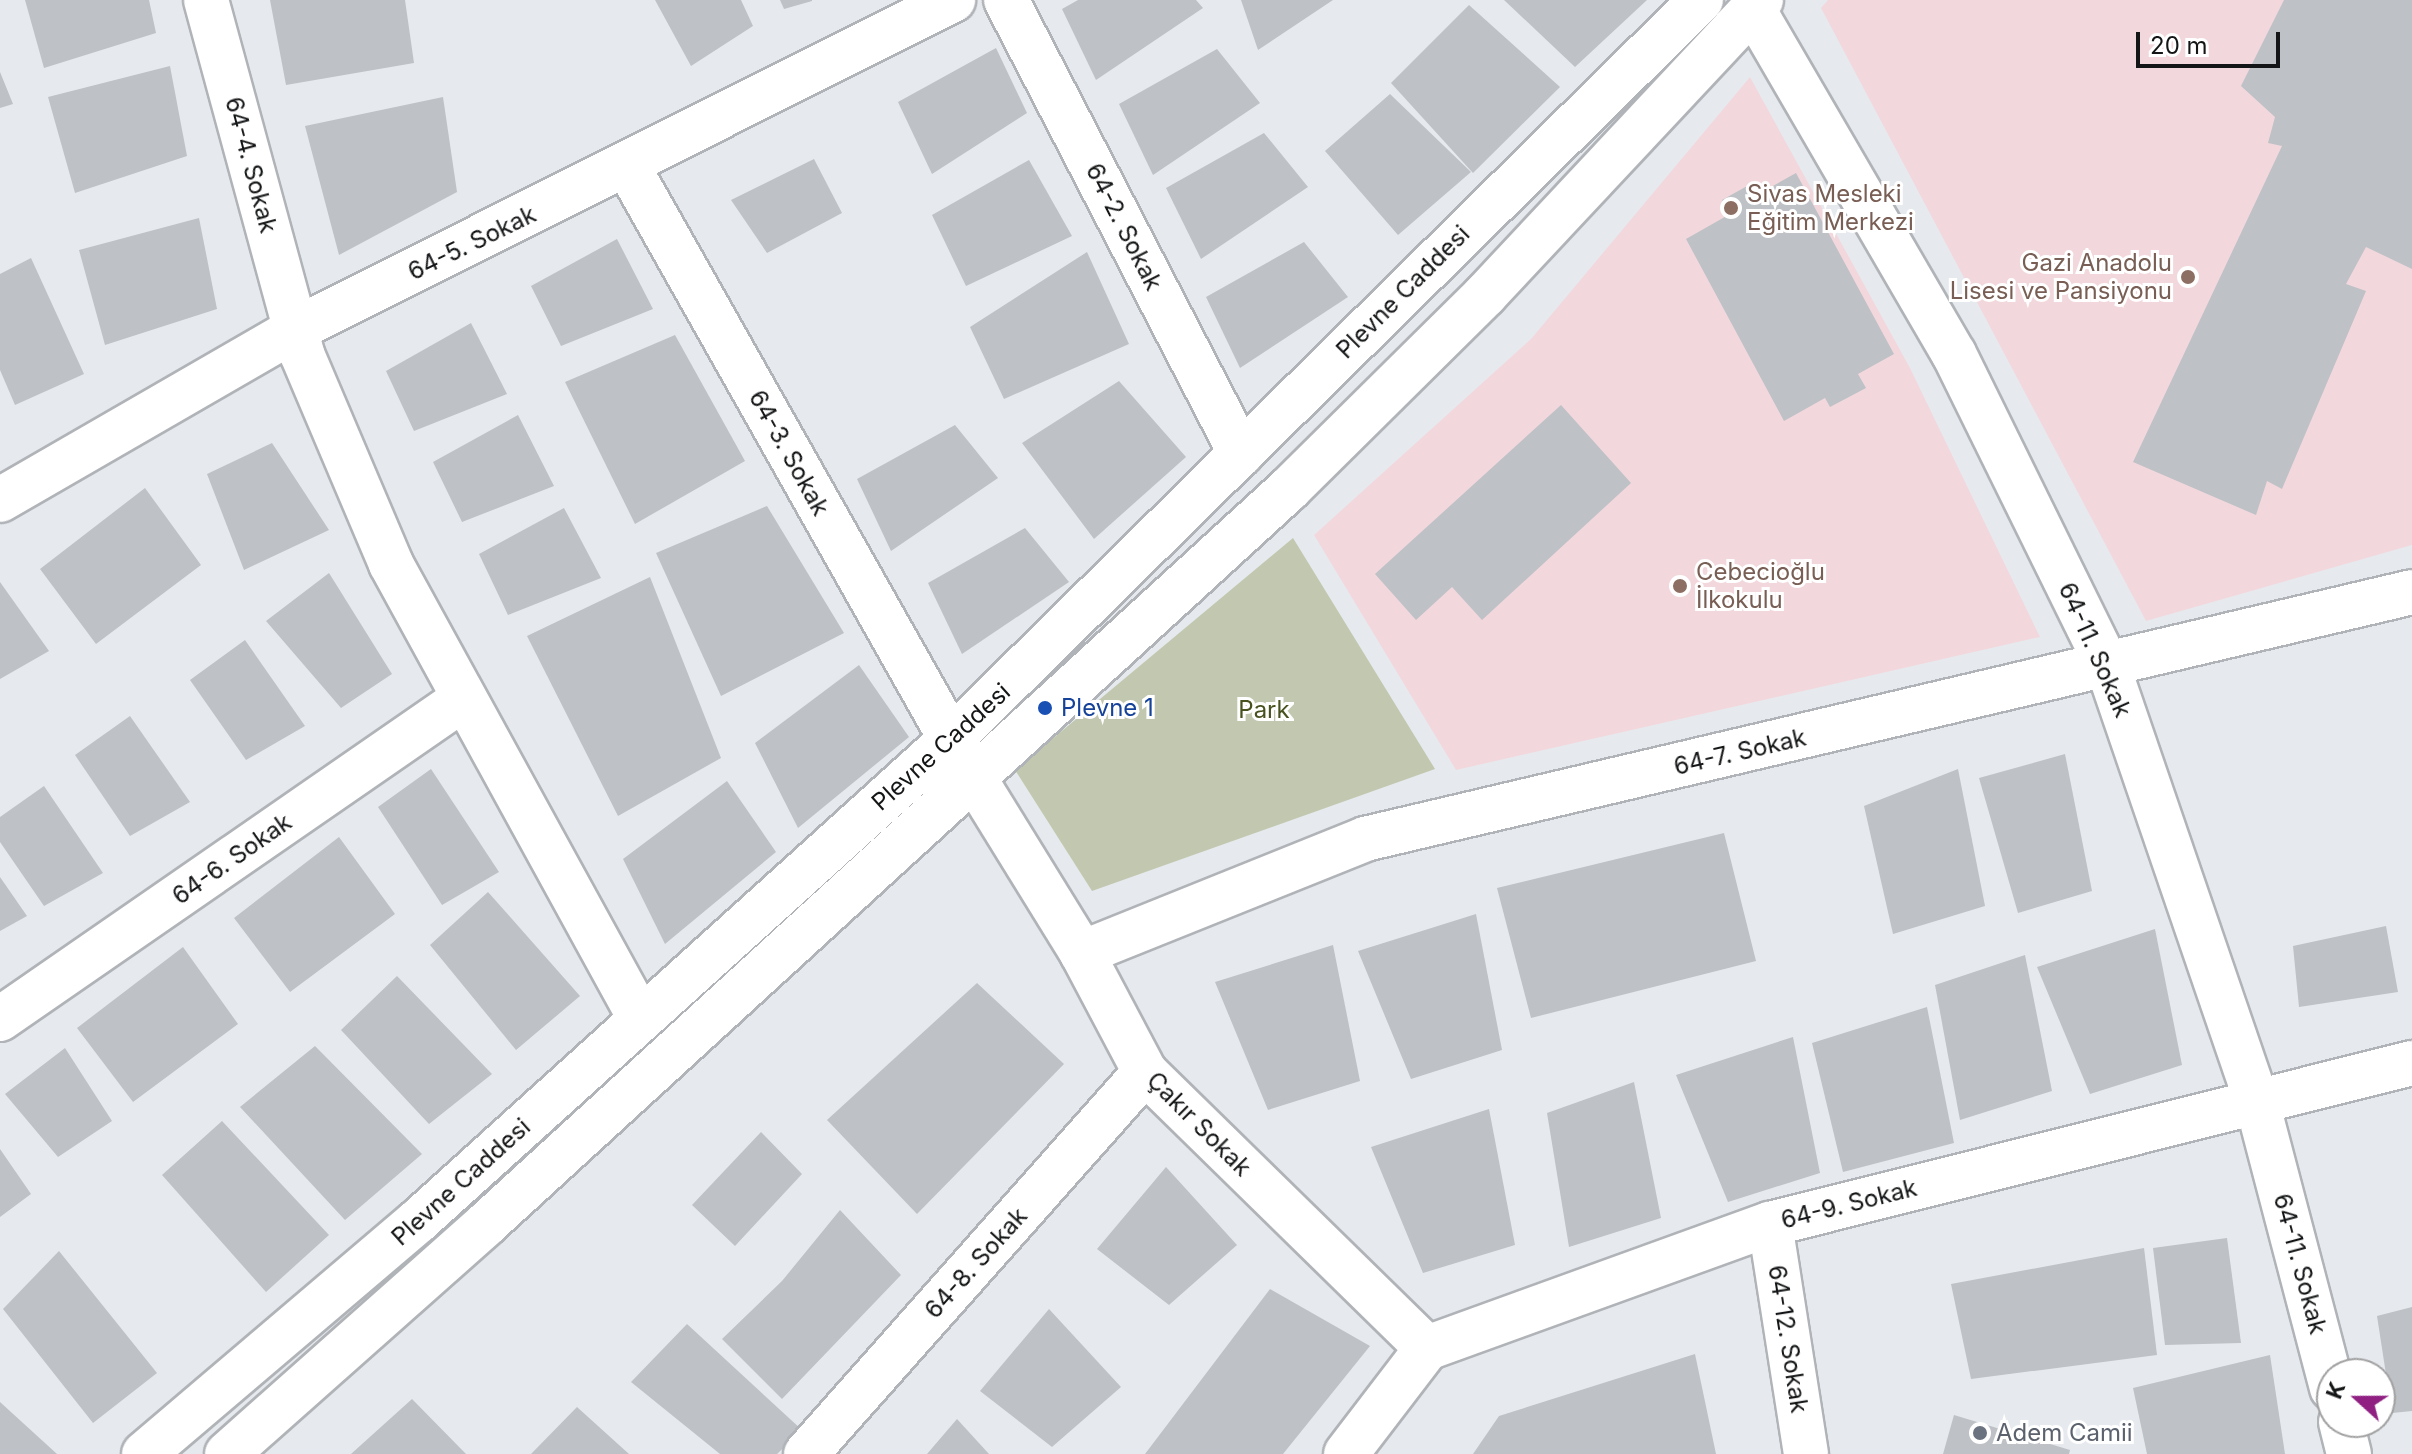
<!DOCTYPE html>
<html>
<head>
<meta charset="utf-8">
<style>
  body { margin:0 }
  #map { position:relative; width:2412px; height:1454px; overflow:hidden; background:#e6eaee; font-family:Inter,sans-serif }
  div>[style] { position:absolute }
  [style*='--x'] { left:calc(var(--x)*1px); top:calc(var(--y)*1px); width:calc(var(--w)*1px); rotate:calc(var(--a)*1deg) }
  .education>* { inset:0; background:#f2d8dc }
  .green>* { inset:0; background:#c2c8b0 }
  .building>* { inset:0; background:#bec1c5 }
  .roads { filter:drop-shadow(2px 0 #b0b3b7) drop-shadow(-2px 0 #b0b3b7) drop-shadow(0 2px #b0b3b7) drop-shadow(0 -2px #b0b3b7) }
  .minor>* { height:44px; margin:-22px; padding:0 22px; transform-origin:22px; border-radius:22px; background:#fff }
  .dots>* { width:22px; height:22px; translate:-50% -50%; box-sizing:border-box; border:4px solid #fff; border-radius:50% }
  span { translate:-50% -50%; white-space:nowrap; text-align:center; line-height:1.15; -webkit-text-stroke:6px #fff; paint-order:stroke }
  .street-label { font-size:24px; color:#141516 }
  .education-label { font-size:24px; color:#785e54 }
  .left { translate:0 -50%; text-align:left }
  .right { translate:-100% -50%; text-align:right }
  .transit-label { font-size:24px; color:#164399 }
  .park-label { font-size:24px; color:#48521f }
  .worship-label { font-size:24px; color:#5b616d }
  .north { position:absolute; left:2316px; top:1358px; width:80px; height:80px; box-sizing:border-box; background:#fff; border:2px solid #a1a1a2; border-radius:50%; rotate:291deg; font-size:22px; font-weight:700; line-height:32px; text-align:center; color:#141516 }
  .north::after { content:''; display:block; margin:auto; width:28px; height:36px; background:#902183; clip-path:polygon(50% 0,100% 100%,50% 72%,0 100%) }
  .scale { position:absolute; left:2136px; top:32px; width:144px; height:36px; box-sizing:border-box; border:4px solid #141516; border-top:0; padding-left:10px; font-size:24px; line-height:28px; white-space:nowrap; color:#141516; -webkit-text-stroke:6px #fff; paint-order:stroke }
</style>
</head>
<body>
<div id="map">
  <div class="education">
    <div style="clip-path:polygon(1828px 0,2412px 0,2412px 545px,2146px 621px,1821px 8px)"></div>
    <div style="clip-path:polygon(1750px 77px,1910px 368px,2040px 637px,1456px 770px,1314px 535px,1531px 339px)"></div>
  </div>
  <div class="green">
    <div style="clip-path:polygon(1293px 538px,1435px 769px,1092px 891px,1015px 770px)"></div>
  </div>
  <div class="building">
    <div style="clip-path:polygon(25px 0,149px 0,156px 33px,44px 68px)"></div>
    <div style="clip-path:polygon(270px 0,405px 0,414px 63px,286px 85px)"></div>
    <div style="clip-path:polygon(655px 0,741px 0,753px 26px,691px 66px)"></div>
    <div style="clip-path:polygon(780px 0,812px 0,812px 1px,784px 9px)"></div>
    <div style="clip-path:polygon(1078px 0,1196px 0,1203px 8px,1096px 80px,1062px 9px)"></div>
    <div style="clip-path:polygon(1241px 0,1333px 0,1258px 50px)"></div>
    <div style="clip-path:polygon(1504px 0,1647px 0,1575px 67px)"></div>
    <div style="clip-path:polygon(2284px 0,2412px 0,2412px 269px,2366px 247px,2346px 284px,2366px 291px,2282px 489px,2267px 481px,2256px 515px,2133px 462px,2282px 146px,2268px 143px,2275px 117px,2241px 86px)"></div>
    <div style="clip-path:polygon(1469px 5px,1560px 87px,1473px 173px,1391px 83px)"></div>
    <div style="clip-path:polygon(996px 48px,1027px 113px,932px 174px,898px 102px)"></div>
    <div style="clip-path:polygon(1217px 49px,1260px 103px,1153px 175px,1119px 104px)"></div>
    <div style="clip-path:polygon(170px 66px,187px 156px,75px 193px,48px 97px)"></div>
    <div style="clip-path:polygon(0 72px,13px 104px,0 108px)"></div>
    <div style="clip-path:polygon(1390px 94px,1471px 172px,1398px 235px,1325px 151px)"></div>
    <div style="clip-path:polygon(443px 97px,457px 192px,339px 255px,305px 126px)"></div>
    <div style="clip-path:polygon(1264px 133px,1308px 187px,1201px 259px,1166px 188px)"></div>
    <div style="clip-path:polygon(814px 159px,842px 213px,767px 253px,731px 200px)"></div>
    <div style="clip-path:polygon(1029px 160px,1072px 236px,966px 286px,932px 215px)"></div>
    <div style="clip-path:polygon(1796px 173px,1894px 354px,1858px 374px,1866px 388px,1830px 407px,1825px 398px,1784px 421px,1686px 239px,1730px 214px,1722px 200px,1749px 185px,1755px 196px)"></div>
    <div style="clip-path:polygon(199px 218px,217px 309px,105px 345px,79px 250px)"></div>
    <div style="clip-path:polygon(617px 239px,653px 309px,561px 346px,531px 286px)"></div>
    <div style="clip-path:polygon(1304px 242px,1348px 297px,1240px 368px,1206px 297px)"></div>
    <div style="clip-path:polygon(1087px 252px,1129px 344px,1004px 399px,970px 327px)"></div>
    <div style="clip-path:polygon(31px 258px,84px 374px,15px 405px,0 370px,0 274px)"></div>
    <div style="clip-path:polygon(471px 323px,507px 394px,414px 431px,386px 371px)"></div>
    <div style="clip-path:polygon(675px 335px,745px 461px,635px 524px,565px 382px)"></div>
    <div style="clip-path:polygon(1119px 381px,1186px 457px,1094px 539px,1022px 443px)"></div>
    <div style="clip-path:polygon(1561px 405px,1631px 483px,1482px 620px,1452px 587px,1416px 620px,1375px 574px)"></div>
    <div style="clip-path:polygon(518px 415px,554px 486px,462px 522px,433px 462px)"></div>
    <div style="clip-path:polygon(955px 425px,998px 478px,891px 551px,857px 479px)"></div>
    <div style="clip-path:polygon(272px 443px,329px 530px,244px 570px,207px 474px)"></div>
    <div style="clip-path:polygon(145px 488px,201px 565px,96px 644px,40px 569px)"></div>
    <div style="clip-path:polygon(767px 506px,844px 633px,721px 696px,656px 553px)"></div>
    <div style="clip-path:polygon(564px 508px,601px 578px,508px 615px,479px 554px)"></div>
    <div style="clip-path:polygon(1025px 528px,1069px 582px,962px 654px,928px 583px)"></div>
    <div style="clip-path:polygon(329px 573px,392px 674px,341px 708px,266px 621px)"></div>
    <div style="clip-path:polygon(650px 577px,721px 758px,618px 816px,527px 636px)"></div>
    <div style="clip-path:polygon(0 582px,49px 651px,0 679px)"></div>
    <div style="clip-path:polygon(245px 640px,305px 726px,246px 760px,190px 680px)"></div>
    <div style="clip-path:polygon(859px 665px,909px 737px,798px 828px,755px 743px)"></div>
    <div style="clip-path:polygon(130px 716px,190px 802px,130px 836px,75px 755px)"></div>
    <div style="clip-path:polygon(2065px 754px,2092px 891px,2018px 913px,1979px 778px)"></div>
    <div style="clip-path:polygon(431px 769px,499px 872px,442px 905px,378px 807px)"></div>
    <div style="clip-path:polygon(1958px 769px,1985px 906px,1893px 934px,1864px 806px)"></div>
    <div style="clip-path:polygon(727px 781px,776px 852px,665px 944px,623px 859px)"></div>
    <div style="clip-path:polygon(44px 786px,103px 873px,44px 906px,0 842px,0 817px)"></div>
    <div style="clip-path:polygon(1724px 833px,1756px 961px,1531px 1018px,1497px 888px)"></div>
    <div style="clip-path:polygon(339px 837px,395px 914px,290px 992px,234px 918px)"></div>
    <div style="clip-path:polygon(0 877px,27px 916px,0 931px)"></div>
    <div style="clip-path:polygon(488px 892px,580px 996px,516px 1050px,430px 945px)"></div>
    <div style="clip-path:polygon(1476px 914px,1502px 1050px,1411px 1079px,1358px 951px)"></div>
    <div style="clip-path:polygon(2386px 926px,2398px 992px,2299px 1007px,2293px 946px)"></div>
    <div style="clip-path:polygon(2155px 929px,2182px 1065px,2090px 1094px,2037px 967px)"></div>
    <div style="clip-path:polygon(1333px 945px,1360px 1081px,1268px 1110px,1215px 982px)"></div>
    <div style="clip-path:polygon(183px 947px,238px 1024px,133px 1102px,77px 1028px)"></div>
    <div style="clip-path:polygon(2025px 955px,2052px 1091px,1960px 1120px,1935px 985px)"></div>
    <div style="clip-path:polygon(397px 976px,492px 1074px,429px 1124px,341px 1030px)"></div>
    <div style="clip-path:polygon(977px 983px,1064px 1064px,917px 1214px,827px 1120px)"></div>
    <div style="clip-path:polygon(1927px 1007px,1954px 1143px,1843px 1172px,1812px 1043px)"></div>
    <div style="clip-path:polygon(1793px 1037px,1820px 1173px,1728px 1202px,1676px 1075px)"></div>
    <div style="clip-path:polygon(315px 1046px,422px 1154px,345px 1220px,240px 1107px)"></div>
    <div style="clip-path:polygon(65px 1048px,112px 1121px,58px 1157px,5px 1094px)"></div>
    <div style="clip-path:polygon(1634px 1082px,1661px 1218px,1569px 1247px,1547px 1113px)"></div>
    <div style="clip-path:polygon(1489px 1109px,1515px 1245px,1423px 1273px,1371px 1147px)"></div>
    <div style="clip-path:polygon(222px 1121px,329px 1235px,266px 1292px,162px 1175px)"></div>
    <div style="clip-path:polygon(761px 1132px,802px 1174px,735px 1246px,692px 1205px)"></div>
    <div style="clip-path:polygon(0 1149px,31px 1194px,0 1217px)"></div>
    <div style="clip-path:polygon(1166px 1167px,1237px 1245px,1169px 1305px,1097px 1249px)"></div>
    <div style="clip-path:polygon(840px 1210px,901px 1275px,782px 1399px,722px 1339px,782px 1281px)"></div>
    <div style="clip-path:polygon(2227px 1238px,2241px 1343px,2165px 1345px,2153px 1248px)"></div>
    <div style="clip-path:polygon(2144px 1248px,2157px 1355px,1971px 1379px,1951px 1284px)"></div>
    <div style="clip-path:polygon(59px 1251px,157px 1373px,93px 1423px,3px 1309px)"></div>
    <div style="clip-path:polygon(1270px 1289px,1370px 1346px,1283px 1454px,1145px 1454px)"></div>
    <div style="clip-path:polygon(2412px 1307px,2412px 1411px,2392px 1413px,2377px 1316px)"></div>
    <div style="clip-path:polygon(1049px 1309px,1121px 1387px,1052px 1447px,980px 1391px)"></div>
    <div style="clip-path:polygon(687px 1324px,802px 1430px,777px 1454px,720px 1454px,631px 1382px)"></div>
    <div style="clip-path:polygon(1695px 1354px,1716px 1454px,1473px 1454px,1499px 1416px)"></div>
    <div style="clip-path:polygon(2270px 1355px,2285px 1454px,2147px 1454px,2133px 1388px)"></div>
    <div style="clip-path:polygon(412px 1399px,466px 1454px,351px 1454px)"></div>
    <div style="clip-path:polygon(0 1402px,57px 1454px,0 1454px)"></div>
    <div style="clip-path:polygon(577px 1407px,629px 1454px,531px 1454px)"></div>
    <div style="clip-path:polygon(1954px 1415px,2070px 1450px,2069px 1454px,1943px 1454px)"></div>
    <div style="clip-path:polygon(957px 1419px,989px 1454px,927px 1454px)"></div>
  </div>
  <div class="roads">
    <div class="minor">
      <div style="--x:206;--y:0;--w:367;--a:74.8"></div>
      <div style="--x:302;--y:354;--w:228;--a:67"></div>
      <div style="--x:391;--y:564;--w:518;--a:61.26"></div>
      <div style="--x:1006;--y:0;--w:511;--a:62.63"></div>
      <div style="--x:1753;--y:9;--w:399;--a:59.8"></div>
      <div style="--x:1954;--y:354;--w:349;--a:63.8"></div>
      <div style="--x:2108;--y:667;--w:460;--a:71.1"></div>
      <div style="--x:2257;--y:1102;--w:296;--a:75.3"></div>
      <div style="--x:628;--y:167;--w:657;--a:60.55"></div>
      <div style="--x:0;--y:500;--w:342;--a:-30"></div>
      <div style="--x:296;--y:329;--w:735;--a:-26.6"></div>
      <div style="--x:974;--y:778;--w:206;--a:58.3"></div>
      <div style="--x:1082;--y:953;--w:135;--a:62.1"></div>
      <div style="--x:1145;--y:1072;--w:395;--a:44.4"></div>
      <div style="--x:1082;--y:953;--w:305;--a:-21.9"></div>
      <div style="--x:1365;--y:839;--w:1076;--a:-13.27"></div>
      <div style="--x:0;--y:1019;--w:563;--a:-34.65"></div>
      <div style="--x:1770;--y:1224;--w:233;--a:81.1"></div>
      <div style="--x:2341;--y:1422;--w:33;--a:76"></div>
      <div style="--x:144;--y:1454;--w:360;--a:-40.4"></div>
      <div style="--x:418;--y:1221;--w:719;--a:-42.12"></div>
      <div style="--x:951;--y:739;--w:1053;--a:-44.58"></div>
      <div style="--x:227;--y:1454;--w:346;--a:-41.6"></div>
      <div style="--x:486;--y:1224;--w:1089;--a:-42.47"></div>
      <div style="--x:1289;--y:489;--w:276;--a:-44.7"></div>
      <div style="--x:1485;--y:295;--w:404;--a:-46.9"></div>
      <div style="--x:806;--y:1454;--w:511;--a:-48.41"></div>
      <div style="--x:1346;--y:1454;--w:133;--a:-52.6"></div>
      <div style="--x:1427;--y:1348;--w:365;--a:-19.9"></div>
      <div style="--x:1770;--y:1224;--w:662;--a:-14.08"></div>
    </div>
  </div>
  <div class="dots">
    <div style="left:1731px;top:208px;background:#8d6e63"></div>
    <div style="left:2188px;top:277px;background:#8d6e63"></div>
    <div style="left:1680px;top:586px;background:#8d6e63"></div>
    <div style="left:1045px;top:708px;background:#1a4fb4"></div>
    <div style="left:1980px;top:1433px;background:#6b7280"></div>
  </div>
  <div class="street-label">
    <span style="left:251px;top:165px;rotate:75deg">64-4. Sokak</span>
    <span style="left:1124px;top:227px;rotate:63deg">64-2. Sokak</span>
    <span style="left:472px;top:243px;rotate:-26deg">64-5. Sokak</span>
    <span style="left:1403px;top:292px;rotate:-45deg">Plevne Caddesi</span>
    <span style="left:789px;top:453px;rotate:61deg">64-3. Sokak</span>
    <span style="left:2095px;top:650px;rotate:66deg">64-11. Sokak</span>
    <span style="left:941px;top:747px;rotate:-42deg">Plevne Caddesi</span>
    <span style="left:1740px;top:752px;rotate:-13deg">64-7. Sokak</span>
    <span style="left:232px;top:859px;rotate:-35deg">64-6. Sokak</span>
    <span style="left:1199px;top:1124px;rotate:45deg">Çakır Sokak</span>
    <span style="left:461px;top:1182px;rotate:-42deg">Plevne Caddesi</span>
    <span style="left:1849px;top:1204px;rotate:-14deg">64-9. Sokak</span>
    <span style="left:976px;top:1263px;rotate:-48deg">64-8. Sokak</span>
    <span style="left:2300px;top:1264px;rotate:75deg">64-11. Sokak</span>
    <span style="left:1788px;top:1339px;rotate:81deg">64-12. Sokak</span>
  </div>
  <div class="education-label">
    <span class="left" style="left:1747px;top:208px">Sivas Mesleki<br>Eğitim Merkezi</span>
    <span class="right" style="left:2172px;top:277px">Gazi Anadolu<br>Lisesi ve Pansiyonu</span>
    <span class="left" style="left:1696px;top:586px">Cebecioğlu<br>İlkokulu</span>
  </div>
  <div class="transit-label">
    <span class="left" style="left:1061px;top:708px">Plevne 1</span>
  </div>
  <div class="park-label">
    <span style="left:1264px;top:710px">Park</span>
  </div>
  <div class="worship-label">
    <span class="left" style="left:1996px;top:1433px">Adem Camii</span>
  </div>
  <div class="north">K</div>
  <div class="scale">20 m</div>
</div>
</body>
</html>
